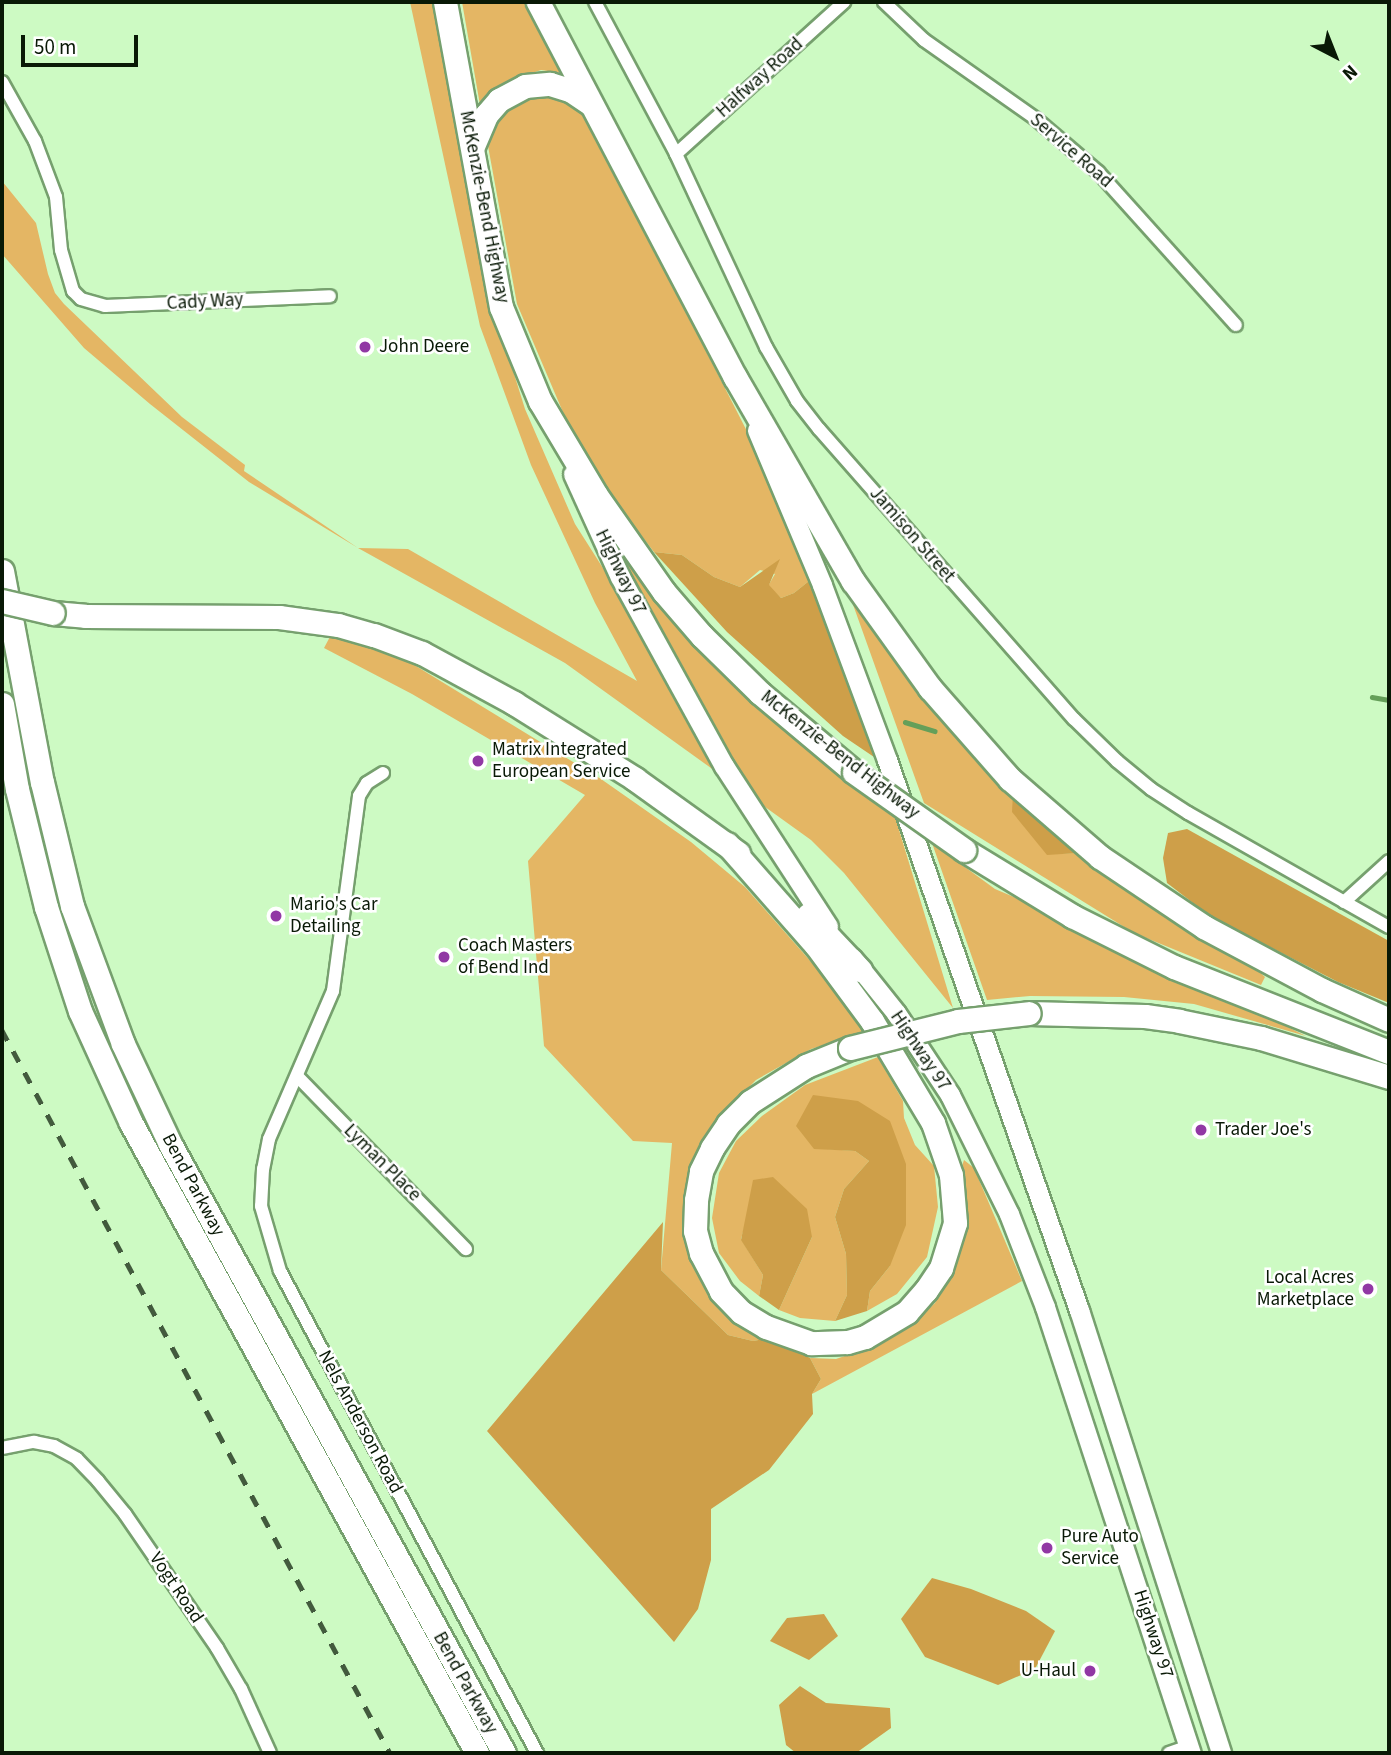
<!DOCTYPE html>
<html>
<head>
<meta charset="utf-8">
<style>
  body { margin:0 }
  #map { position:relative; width:1391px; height:1755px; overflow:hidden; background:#cdfac3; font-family:"Source Sans 3",sans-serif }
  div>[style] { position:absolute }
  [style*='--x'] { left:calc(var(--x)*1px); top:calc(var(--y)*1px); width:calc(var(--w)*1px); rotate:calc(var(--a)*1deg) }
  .green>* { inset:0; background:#e4b664 }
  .forest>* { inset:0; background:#ce9f49 }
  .stream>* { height:4.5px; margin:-2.25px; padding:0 2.25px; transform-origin:2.25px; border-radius:2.25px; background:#659f59 }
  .roads { filter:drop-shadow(2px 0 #76a06e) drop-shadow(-2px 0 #76a06e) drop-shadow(0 2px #76a06e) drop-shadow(0 -2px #76a06e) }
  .street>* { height:12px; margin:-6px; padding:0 6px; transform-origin:6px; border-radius:6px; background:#fff }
  .primary>* { height:19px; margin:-9.5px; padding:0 9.5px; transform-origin:9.5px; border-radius:9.5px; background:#fff }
  .highway>* { height:23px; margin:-11.5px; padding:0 11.5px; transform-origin:11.5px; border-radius:11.5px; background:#fff }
  .rail>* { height:4.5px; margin-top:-2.25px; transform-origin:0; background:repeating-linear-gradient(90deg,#425a3d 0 12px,transparent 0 24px) }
  .bridges { filter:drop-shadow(2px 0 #76a06e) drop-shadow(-2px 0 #76a06e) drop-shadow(0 2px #76a06e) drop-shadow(0 -2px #76a06e) }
  .highway-bridge>* { height:23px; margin:-11.5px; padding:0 11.5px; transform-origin:11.5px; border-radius:11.5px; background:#fff }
  .dots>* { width:19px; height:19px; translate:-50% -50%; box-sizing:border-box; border:4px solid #fff; border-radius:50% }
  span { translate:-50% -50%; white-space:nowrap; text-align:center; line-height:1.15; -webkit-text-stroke:5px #fff; paint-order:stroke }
  .street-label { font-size:19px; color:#091906 }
  .poi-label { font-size:19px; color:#091906 }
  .left { translate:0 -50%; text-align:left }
  .right { translate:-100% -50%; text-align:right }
  .frame { position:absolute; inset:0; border:4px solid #091906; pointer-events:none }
  .north { position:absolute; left:1300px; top:21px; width:70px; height:70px; -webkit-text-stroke:5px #fff; paint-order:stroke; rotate:138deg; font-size:19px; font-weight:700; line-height:28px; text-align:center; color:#091906 }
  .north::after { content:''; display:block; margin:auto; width:24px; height:32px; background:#091906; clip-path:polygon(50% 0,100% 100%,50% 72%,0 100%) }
  .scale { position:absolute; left:21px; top:35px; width:117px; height:32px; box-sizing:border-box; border:4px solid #091906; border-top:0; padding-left:9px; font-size:21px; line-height:24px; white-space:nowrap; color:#091906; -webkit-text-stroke:5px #fff; paint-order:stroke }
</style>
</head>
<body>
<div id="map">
  <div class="green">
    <div style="clip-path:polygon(410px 2px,432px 2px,465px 182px,496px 316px,525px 409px,575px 524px,622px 598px,598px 513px,640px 573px,890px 800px,953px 1008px,844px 873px,811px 840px,565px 663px,358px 548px,249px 482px,150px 404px,84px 348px,2px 254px,2px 181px,36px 223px,48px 274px,55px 293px,64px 304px,182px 417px,245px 465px,244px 471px,358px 548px,408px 549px,637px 681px,595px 603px,531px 465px,480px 326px)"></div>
    <div style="clip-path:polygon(462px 2px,527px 2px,568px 74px,541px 70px,509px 81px,480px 105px)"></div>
    <div style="clip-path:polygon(527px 93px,564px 95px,581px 106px,753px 443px,814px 577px,794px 593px,781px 598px,768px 586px,775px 574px,760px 570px,740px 587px,714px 577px,682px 555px,654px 552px,607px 491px,565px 417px,517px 304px,488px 146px,491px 128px,505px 107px)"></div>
    <div style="clip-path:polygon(851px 592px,1013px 793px,1047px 854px,1078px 853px,1146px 905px,1255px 968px,1265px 977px,1261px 985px,1134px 933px,924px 803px,851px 599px)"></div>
    <div style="clip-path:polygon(332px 633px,393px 652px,601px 779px,691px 842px,745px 887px,843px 998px,865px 1032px,811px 1049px,756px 1080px,724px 1113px,698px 1151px,686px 1189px,686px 1241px,770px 1338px,753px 1341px,728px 1335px,661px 1270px,672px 1143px,633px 1141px,544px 1046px,528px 861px,585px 795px,412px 694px,324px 648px)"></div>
    <div style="clip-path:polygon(932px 843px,995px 889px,1091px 930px,1306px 1036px,1194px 1004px,1124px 997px,1030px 996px,987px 1000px)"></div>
    <div style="clip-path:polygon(878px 1057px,903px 1101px,904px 1118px,915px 1145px,934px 1166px,938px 1207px,927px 1257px,897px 1294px,867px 1311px,870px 1291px,890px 1266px,890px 1121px,814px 1148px,855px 1151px,869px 1161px,844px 1189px,835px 1217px,846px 1254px,847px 1295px,835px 1321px,800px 1318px,779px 1310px,812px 1237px,748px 1214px,741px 1239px,763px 1275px,759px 1296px,740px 1281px,719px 1253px,712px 1218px,719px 1173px,736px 1141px,762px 1116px,805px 1085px)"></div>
    <div style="clip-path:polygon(964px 1160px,974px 1168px,1022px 1281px,812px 1394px,821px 1379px,810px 1358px,836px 1359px,871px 1347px,912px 1324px,935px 1303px,958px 1261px,966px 1222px,960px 1172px)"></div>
  </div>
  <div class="forest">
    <div style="clip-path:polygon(654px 552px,682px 555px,714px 577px,740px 587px,780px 559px,769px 585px,781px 598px,794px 593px,814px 577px,874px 757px,843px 736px,727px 632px)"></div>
    <div style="clip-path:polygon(1013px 793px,1078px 853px,1047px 855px,1012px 812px)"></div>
    <div style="clip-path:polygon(1187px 829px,1389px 941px,1389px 1003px,1338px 982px,1210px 916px,1167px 883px,1163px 858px,1168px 833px)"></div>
    <div style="clip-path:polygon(813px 1095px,858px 1101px,890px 1121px,906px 1164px,906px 1225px,890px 1266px,870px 1291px,867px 1311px,835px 1321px,847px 1295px,846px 1254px,835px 1217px,844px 1189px,869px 1161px,855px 1151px,814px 1149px,796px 1126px)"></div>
    <div style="clip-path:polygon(773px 1177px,807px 1209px,812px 1237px,779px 1310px,759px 1296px,763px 1275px,741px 1240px,753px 1180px)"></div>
    <div style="clip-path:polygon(663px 1222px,661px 1270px,728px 1335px,753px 1341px,770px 1338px,810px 1358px,821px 1379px,812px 1394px,813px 1414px,769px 1470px,711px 1509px,711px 1560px,698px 1609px,674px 1642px,487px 1431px)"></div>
    <div style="clip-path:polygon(932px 1578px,971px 1589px,1026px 1611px,1055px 1631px,1035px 1669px,998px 1685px,925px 1657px,901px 1619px)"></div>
    <div style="clip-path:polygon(824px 1614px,838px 1636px,809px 1660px,770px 1641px,787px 1618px)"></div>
    <div style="clip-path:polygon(800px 1686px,826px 1703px,890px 1708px,891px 1728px,856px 1753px,796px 1753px,786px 1745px,779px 1705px)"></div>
  </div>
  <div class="stream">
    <div style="--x:1372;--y:697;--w:17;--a:10"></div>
    <div style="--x:905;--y:722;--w:31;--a:17"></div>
  </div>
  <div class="roads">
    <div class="street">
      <div style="--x:595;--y:2;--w:172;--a:61.9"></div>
      <div style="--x:676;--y:154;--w:213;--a:65"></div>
      <div style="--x:766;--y:347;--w:62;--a:60.1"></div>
      <div style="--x:797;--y:401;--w:36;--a:52"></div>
      <div style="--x:819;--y:429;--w:386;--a:48.7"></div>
      <div style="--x:1074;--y:719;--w:60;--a:44.3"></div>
      <div style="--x:1117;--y:761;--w:44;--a:39.5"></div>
      <div style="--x:1151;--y:789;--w:44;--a:33"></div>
      <div style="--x:1188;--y:813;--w:231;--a:29.6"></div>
      <div style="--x:884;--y:2;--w:55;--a:43.5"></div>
      <div style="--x:924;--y:40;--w:137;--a:35.2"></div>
      <div style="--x:1036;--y:119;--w:82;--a:40.5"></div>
      <div style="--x:1098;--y:172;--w:206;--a:48"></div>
      <div style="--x:2;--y:82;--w:68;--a:60.8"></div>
      <div style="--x:35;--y:141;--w:60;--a:69.4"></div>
      <div style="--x:56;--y:197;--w:53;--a:84.6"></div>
      <div style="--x:61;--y:250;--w:43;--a:73.7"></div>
      <div style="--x:73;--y:291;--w:11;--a:45"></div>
      <div style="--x:81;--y:299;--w:25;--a:16"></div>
      <div style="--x:105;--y:306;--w:225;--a:-2.5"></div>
      <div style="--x:676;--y:154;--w:227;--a:-42.1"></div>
      <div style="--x:383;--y:773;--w:19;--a:148"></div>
      <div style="--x:367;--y:783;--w:15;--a:122"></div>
      <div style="--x:359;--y:796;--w:197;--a:97.6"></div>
      <div style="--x:333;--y:991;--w:161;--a:113.4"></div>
      <div style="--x:269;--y:1139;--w:31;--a:101"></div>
      <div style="--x:263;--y:1169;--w:37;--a:93"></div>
      <div style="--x:261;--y:1206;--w:68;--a:73.7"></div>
      <div style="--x:280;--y:1271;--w:546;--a:61.93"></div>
      <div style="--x:1344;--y:902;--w:61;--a:-42.3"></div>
      <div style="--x:297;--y:1076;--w:242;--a:45.7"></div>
      <div style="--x:2;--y:1448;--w:33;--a:-11"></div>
      <div style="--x:34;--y:1442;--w:20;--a:11"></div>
      <div style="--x:54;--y:1446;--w:26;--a:29"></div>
      <div style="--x:77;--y:1459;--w:30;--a:46"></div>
      <div style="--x:98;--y:1481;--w:43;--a:50.7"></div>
      <div style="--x:125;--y:1514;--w:163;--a:55.5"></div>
      <div style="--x:217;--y:1648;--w:48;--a:59.7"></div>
      <div style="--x:241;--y:1689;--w:70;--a:65.6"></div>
      <div style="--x:1169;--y:1753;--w:21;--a:-19"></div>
    </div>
    <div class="primary">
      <div style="--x:757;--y:430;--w:168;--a:67.2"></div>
      <div style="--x:822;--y:585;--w:187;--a:69.6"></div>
      <div style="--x:887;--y:760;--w:583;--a:70.76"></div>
      <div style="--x:1079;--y:1310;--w:465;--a:72.2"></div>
      <div style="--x:573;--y:474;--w:113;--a:65.5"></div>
      <div style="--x:620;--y:577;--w:216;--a:61.2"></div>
      <div style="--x:724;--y:766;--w:191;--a:57"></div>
      <div style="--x:852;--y:958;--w:70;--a:51.3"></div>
      <div style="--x:896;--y:1013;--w:98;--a:56.6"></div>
      <div style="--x:950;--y:1095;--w:133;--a:63.6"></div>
      <div style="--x:1009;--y:1214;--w:100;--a:68.8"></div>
      <div style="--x:1045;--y:1307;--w:469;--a:71.9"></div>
    </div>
    <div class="highway">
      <div style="--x:445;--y:2;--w:310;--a:79.6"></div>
      <div style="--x:501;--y:307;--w:102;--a:67.5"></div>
      <div style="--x:540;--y:401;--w:109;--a:59.2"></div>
      <div style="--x:596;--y:495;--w:118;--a:55"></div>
      <div style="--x:664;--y:592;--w:58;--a:49.2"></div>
      <div style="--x:702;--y:636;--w:81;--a:44.5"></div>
      <div style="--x:760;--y:693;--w:123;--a:40"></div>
      <div style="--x:538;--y:2;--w:424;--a:62.3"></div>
      <div style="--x:735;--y:377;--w:236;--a:60"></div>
      <div style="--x:853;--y:581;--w:132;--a:54.3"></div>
      <div style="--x:930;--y:688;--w:121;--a:48.7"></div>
      <div style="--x:1010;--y:779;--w:119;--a:40.9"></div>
      <div style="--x:1100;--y:857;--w:125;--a:33.9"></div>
      <div style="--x:1204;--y:927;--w:134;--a:28.1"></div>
      <div style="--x:1322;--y:990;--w:73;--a:24.1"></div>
      <div style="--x:473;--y:146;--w:34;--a:-67"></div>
      <div style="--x:486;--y:115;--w:20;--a:-49"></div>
      <div style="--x:499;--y:100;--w:30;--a:-28"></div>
      <div style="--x:525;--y:86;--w:25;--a:-5"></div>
      <div style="--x:550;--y:84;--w:21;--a:17"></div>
      <div style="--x:570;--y:90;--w:25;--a:34"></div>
      <div style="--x:2;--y:571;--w:215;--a:79.3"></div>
      <div style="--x:42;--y:782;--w:128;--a:76.4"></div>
      <div style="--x:72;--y:906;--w:147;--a:69.7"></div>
      <div style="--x:123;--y:1044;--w:110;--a:64.8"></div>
      <div style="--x:170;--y:1144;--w:695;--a:61.26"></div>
      <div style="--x:53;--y:613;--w:32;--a:5"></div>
      <div style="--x:85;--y:616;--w:194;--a:0.3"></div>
      <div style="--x:279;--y:617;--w:60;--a:7.7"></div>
      <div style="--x:338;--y:625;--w:37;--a:16"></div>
      <div style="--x:374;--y:635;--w:51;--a:20.6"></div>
      <div style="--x:422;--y:653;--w:105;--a:28.5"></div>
      <div style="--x:514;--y:703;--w:143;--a:32.1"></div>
      <div style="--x:635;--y:779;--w:127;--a:35.7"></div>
      <div style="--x:2;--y:704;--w:86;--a:80"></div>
      <div style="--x:17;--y:789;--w:122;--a:76.2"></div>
      <div style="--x:46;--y:907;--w:109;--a:71.9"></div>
      <div style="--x:80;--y:1011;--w:123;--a:65.5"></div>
      <div style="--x:131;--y:1123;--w:719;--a:61.22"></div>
      <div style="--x:727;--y:844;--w:133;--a:48.7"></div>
      <div style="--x:815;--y:944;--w:96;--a:53.5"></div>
      <div style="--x:872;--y:1021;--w:119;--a:59.1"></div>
      <div style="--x:933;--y:1123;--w:55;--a:70.9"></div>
      <div style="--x:951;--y:1175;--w:48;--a:85.2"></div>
      <div style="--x:955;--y:1223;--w:47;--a:107.3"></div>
      <div style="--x:941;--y:1268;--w:27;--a:124"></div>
      <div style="--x:926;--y:1290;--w:29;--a:131"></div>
      <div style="--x:907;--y:1312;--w:49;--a:149.2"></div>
      <div style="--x:865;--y:1337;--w:19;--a:164"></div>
      <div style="--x:847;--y:1342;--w:36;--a:178"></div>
      <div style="--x:811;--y:1343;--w:48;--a:-160.4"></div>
      <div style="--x:766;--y:1327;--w:29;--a:-149"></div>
      <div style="--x:741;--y:1312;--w:29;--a:-134"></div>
      <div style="--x:721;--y:1291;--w:43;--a:-117.8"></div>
      <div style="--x:701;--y:1253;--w:23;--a:-105"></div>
      <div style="--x:695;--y:1231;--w:31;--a:-88"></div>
      <div style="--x:696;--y:1200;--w:29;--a:-80"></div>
      <div style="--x:701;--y:1171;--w:25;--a:-64"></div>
      <div style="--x:712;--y:1148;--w:29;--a:-56"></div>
      <div style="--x:728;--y:1124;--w:31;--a:-45"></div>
      <div style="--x:750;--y:1102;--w:67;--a:-32.7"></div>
      <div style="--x:806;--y:1066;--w:48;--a:-22.2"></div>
      <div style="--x:964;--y:850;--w:127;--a:31.4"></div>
      <div style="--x:1072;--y:916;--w:114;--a:26.6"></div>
      <div style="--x:1174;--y:967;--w:231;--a:21.6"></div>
      <div style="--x:808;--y:915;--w:76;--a:46.6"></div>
      <div style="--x:1029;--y:1013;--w:116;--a:1.5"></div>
      <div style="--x:1145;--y:1016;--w:34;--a:8"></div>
      <div style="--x:1179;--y:1021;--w:84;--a:11.7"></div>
      <div style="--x:1261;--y:1038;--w:134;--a:16.9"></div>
    </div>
  </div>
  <div class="rail">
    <div style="--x:2;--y:1030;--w:821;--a:61.78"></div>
  </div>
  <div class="bridges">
    <div class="highway-bridge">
      <div style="--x:2;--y:601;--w:52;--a:13.2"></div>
      <div style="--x:854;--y:772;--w:135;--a:35.3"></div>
      <div style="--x:850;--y:1048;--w:111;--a:-14"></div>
      <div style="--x:958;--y:1021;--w:71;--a:-6.4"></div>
    </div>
  </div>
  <div class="dots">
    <div style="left:365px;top:347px;background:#9138a4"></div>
    <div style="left:478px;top:761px;background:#9138a4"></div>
    <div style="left:276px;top:916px;background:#9138a4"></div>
    <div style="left:444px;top:957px;background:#9138a4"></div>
    <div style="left:1201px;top:1130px;background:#9138a4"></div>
    <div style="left:1368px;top:1289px;background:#9138a4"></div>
    <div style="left:1047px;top:1548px;background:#9138a4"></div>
    <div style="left:1090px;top:1671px;background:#9138a4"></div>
  </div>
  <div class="street-label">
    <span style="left:760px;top:78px;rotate:-42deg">Halfway Road</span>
    <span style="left:1071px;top:151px;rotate:41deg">Service Road</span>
    <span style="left:484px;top:207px;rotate:79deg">McKenzie-Bend Highway</span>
    <span style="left:205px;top:302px;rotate:-3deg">Cady Way</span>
    <span style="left:912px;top:535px;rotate:49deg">Jamison Street</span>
    <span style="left:620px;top:572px;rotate:64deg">Highway 97</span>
    <span style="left:840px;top:755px;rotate:38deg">McKenzie-Bend Highway</span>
    <span style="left:920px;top:1051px;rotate:56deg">Highway 97</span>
    <span style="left:382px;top:1163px;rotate:45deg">Lyman Place</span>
    <span style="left:193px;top:1185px;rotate:62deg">Bend Parkway</span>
    <span style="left:360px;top:1422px;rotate:62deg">Nels Anderson Road</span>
    <span style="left:176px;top:1588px;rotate:56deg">Vogt Road</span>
    <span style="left:1153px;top:1634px;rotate:72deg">Highway 97</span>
    <span style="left:465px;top:1683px;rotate:61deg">Bend Parkway</span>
  </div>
  <div class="poi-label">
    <span class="left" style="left:379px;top:347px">John Deere</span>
    <span class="left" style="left:492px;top:761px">Matrix Integrated<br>European Service</span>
    <span class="left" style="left:290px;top:916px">Mario's Car<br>Detailing</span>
    <span class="left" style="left:458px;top:957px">Coach Masters<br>of Bend Ind</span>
    <span class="left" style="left:1215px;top:1130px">Trader Joe's</span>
    <span class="right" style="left:1354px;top:1289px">Local Acres<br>Marketplace</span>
    <span class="left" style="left:1061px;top:1548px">Pure Auto<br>Service</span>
    <span class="right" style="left:1076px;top:1671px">U-Haul</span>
  </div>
  <div class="frame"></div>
  <div class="north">N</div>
  <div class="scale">50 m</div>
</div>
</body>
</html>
